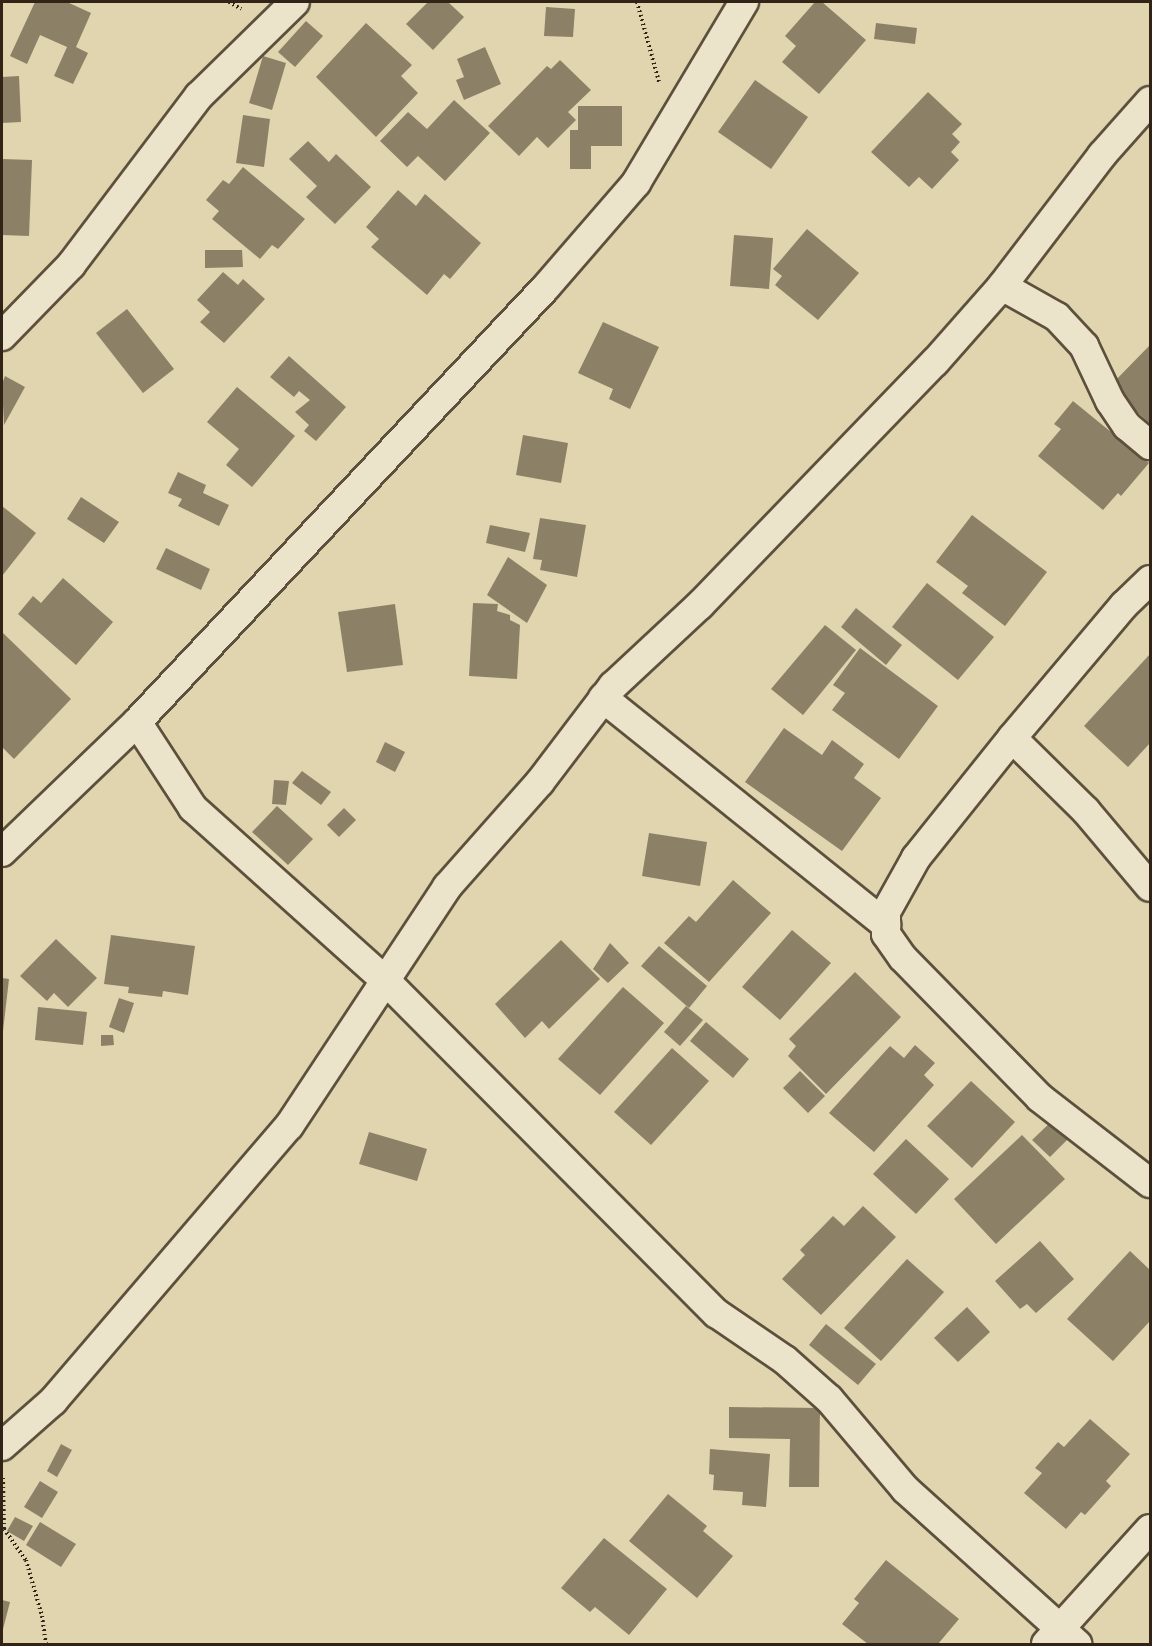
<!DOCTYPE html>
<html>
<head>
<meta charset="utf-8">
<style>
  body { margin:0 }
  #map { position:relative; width:1152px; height:1646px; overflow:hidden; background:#e0d5af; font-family:"IM FELL English",serif }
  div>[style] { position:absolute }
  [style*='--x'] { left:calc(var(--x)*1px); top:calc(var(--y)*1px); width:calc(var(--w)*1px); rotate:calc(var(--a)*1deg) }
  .building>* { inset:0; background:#8c8066 }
  .path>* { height:4px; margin-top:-2px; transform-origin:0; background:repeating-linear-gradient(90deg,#312416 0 1.5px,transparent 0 4.5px) }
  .roads { filter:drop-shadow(2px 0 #5d503c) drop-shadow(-2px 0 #5d503c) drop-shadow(0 2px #5d503c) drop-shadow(0 -2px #5d503c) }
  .street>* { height:28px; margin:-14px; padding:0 14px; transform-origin:14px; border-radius:14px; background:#ebe4cb }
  span { translate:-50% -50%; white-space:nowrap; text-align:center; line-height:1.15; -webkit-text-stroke:4.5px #ebe4cb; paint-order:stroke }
  .frame { position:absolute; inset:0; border:3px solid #312416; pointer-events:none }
</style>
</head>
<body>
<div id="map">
  <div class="building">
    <div style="clip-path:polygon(35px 2px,67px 2px,91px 13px,76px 47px,88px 53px,73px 84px,54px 76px,67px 47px,40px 35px,27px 64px,10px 56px)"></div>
    <div style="clip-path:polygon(428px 2px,448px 2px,464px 17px,433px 50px,406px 24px)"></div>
    <div style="clip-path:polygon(815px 2px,822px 2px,866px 40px,819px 94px,782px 62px,796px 46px,785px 36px)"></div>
    <div style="clip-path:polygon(546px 7px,575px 9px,573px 37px,544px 36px)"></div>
    <div style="clip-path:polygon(306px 21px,323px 36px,295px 67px,278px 52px)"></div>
    <div style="clip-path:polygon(366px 23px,412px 65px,401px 76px,418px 93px,376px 137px,316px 77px)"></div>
    <div style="clip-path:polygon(876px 23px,917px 28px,915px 44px,874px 39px)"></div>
    <div style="clip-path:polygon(485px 47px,501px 84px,464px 100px,456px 80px,464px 77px,457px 59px)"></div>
    <div style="clip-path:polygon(263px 56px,286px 63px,272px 110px,249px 103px)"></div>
    <div style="clip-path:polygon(560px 60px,591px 90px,568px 112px,576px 120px,548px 148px,537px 137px,519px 156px,488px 126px,547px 66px,551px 69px)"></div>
    <div style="clip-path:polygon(19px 76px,21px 122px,2px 123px,2px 77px)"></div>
    <div style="clip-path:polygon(755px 80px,808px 117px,771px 169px,718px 132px)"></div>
    <div style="clip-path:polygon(928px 92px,962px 124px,952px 134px,960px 142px,951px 152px,959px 160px,932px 189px,919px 177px,909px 187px,871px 152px)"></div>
    <div style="clip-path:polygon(454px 100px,490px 133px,445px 181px,418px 156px,407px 167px,380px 141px,408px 112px,427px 129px)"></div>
    <div style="clip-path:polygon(578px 106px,622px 106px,622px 146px,591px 146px,591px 169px,570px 169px,570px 130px,578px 130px)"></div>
    <div style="clip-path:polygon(243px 115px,270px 119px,264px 167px,236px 163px)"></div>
    <div style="clip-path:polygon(308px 141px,329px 162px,336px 154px,371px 187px,335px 224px,306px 197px,317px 186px,289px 159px)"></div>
    <div style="clip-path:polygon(2px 159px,32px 160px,29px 236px,2px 235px)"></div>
    <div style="clip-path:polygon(243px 167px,305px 219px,278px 249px,272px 245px,260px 259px,212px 219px,219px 211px,206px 200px,223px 180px,229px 184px)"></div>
    <div style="clip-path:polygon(398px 190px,416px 206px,425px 194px,481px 243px,450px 279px,444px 274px,427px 295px,371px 247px,379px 239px,366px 227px)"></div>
    <div style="clip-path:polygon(807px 229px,859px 273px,818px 320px,775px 285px,782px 276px,773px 269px)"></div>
    <div style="clip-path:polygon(734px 235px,773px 238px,769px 289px,730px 286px)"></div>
    <div style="clip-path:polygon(205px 250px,242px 250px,243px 267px,205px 268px)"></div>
    <div style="clip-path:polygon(223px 272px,238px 285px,243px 279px,265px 299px,224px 343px,200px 322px,210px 312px,197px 300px)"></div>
    <div style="clip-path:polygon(127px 309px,174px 369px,143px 393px,96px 333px)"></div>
    <div style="clip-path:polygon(603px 322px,659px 347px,630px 409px,609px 399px,613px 389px,578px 373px)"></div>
    <div style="clip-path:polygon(1150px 345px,1150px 424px,1110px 386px)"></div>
    <div style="clip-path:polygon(289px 356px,346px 407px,316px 441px,304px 431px,309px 425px,295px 412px,310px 400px,299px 391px,294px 397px,270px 377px)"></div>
    <div style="clip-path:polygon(5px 376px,25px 387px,4px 425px,2px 384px)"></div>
    <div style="clip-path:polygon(237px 387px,295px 436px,252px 487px,226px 465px,239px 449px,207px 422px)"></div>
    <div style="clip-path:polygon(1073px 401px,1149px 463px,1121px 496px,1118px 493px,1103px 510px,1038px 456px,1061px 429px,1054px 424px)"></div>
    <div style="clip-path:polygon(523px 435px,568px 443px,561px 483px,516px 475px)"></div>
    <div style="clip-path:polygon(178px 472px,206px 485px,203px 493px,229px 505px,219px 526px,178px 506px,182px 499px,168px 493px)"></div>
    <div style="clip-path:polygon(81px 497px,119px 522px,104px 543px,67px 519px)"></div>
    <div style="clip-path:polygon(2px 506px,36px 533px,2px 576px)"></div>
    <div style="clip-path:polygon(972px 515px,1047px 572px,1005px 626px,962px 593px,968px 586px,936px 562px)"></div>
    <div style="clip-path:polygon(540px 518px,586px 525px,577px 577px,540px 570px,542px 560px,533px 559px)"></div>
    <div style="clip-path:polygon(490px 525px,530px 533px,525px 552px,486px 543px)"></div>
    <div style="clip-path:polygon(166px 548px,210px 569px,201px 590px,156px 569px)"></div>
    <div style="clip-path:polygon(508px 557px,547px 585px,527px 623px,487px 595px)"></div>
    <div style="clip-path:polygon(63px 578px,113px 622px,76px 665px,18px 614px,33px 596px,41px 603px)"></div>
    <div style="clip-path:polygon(927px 583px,994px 637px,958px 680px,892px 627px)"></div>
    <div style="clip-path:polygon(473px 603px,498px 604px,497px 611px,510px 615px,510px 620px,520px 625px,517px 679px,469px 676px)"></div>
    <div style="clip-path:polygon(395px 604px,403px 665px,347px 672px,338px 612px)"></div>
    <div style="clip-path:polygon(856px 608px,902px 645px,886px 665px,841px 627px)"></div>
    <div style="clip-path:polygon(825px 625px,856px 650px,803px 715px,771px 689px)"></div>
    <div style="clip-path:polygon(2px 632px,71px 699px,14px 759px,2px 747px)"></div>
    <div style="clip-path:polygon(860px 648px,938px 706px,899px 759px,832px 710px,845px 693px,833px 685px)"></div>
    <div style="clip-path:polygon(1150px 654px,1150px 743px,1128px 767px,1084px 726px)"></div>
    <div style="clip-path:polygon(784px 728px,822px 755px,832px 740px,864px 764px,854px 778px,881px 798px,842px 851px,745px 782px)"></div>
    <div style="clip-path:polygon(385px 742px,405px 752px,395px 772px,376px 762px)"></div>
    <div style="clip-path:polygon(302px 771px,331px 792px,321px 805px,292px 783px)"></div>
    <div style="clip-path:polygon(274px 780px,289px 781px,286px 805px,272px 804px)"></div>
    <div style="clip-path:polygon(277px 806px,313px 839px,288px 865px,252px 832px)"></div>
    <div style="clip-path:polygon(344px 808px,356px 820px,339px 837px,327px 825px)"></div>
    <div style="clip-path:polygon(649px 833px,707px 842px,700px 886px,642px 876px)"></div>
    <div style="clip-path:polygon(733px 880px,771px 913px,709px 982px,664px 943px,689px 916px,696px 922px)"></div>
    <div style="clip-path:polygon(792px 930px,831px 963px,780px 1020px,742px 987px)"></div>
    <div style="clip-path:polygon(111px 935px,195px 946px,188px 995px,163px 991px,162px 997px,128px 993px,129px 987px,104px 984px)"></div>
    <div style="clip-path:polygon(56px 939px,97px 978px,68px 1007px,54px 993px,47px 1001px,20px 976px)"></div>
    <div style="clip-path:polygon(561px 940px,600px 979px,549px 1029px,542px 1021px,525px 1038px,495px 1004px)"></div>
    <div style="clip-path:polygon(610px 943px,629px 963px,608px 983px,593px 969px)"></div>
    <div style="clip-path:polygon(659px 946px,707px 986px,689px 1008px,641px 966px)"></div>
    <div style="clip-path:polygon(855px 972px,901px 1017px,826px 1094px,788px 1056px,796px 1046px,789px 1039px)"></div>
    <div style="clip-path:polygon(2px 978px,9px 979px,3px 1031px,2px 1031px)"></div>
    <div style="clip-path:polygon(623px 987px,664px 1023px,600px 1095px,558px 1059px)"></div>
    <div style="clip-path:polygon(119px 998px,134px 1003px,124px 1033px,109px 1027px)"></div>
    <div style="clip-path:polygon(686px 1006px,703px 1020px,680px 1046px,664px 1032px)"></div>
    <div style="clip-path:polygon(38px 1007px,87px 1012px,83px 1045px,35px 1040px)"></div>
    <div style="clip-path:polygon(706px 1022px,749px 1059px,733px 1078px,690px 1041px)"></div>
    <div style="clip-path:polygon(101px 1035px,113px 1035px,114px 1045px,101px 1046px)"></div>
    <div style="clip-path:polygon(915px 1045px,935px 1063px,924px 1075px,934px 1085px,874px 1152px,829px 1113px,890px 1046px,904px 1058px)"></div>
    <div style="clip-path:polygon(672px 1048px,709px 1081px,651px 1145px,614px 1112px)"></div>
    <div style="clip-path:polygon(800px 1071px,825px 1096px,808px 1113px,783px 1088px)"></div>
    <div style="clip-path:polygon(971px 1081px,1015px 1122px,972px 1168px,927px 1126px)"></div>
    <div style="clip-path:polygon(1054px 1119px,1071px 1136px,1050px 1157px,1032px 1140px)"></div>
    <div style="clip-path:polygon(369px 1132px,427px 1149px,417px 1181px,359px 1164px)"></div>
    <div style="clip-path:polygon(1022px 1135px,1065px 1179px,996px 1244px,954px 1199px)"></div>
    <div style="clip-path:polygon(906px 1139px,949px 1179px,916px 1214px,873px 1174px)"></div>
    <div style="clip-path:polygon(863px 1206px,896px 1237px,821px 1315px,782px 1279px,805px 1255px,800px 1250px,833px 1216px,844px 1226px)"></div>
    <div style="clip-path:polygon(1040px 1241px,1074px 1279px,1036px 1313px,1027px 1304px,1020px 1309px,995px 1281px)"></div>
    <div style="clip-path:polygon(1130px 1251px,1150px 1270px,1150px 1321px,1113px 1361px,1067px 1319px)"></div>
    <div style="clip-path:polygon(907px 1259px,944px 1292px,881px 1361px,844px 1328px)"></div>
    <div style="clip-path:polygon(967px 1307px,990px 1332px,958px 1362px,934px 1338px)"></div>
    <div style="clip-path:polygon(826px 1324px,876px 1364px,858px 1385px,809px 1345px)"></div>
    <div style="clip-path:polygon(729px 1407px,820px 1408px,819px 1487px,789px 1487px,790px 1439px,729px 1438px)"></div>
    <div style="clip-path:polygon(1090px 1419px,1130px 1454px,1106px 1481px,1111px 1486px,1085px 1515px,1081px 1512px,1066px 1529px,1024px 1493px,1042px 1473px,1035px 1468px,1058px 1442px,1064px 1447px)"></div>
    <div style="clip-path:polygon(61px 1444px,72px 1450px,57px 1477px,47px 1471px)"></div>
    <div style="clip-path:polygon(710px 1449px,770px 1454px,766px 1507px,742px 1505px,743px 1492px,713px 1490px,714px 1475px,709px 1474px)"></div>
    <div style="clip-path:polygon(40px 1481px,58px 1492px,42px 1518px,24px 1507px)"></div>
    <div style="clip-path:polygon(668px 1494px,707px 1526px,703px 1531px,733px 1556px,697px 1598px,629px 1541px)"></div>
    <div style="clip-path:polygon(15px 1517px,33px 1526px,24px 1541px,7px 1531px)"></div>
    <div style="clip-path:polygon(40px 1522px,76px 1544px,61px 1567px,26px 1545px)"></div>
    <div style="clip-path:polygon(604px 1538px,667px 1589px,629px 1635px,595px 1607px,590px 1612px,561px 1588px)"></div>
    <div style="clip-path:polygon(886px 1560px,959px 1619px,938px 1644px,868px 1644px,842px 1624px,859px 1603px,854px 1599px)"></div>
    <div style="clip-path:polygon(2px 1600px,10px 1602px,2px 1633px)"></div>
  </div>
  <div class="path">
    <div style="--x:229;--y:2;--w:14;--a:30"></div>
    <div style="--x:637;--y:2;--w:83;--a:74.6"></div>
    <div style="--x:3;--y:1478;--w:51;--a:88.9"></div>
    <div style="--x:4;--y:1529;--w:38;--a:55"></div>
    <div style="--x:26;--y:1560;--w:58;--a:74.1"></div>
    <div style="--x:42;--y:1616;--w:28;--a:82"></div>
  </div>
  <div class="roads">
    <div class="street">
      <div style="--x:1002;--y:286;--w:63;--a:29.4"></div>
      <div style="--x:1057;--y:317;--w:40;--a:47"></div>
      <div style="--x:1084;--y:346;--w:61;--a:64.7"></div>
      <div style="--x:1110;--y:401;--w:30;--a:56"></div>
      <div style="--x:1127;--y:426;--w:30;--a:40"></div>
      <div style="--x:2;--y:336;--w:99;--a:-45.8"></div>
      <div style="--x:71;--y:265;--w:212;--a:-52.9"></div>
      <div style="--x:199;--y:96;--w:134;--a:-44.4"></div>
      <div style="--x:1150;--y:580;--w:36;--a:136"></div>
      <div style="--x:1124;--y:605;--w:174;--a:130.1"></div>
      <div style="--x:1012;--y:738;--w:154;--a:128.7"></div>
      <div style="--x:916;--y:858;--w:62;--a:119.1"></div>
      <div style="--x:886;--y:912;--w:22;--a:90"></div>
      <div style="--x:886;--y:934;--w:29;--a:55"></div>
      <div style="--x:903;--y:958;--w:196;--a:45.6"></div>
      <div style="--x:1040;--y:1098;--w:139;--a:37.7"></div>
      <div style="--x:603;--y:698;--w:363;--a:38.7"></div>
      <div style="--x:137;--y:722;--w:103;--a:56.9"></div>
      <div style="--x:193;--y:808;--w:258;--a:41.9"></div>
      <div style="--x:385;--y:980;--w:470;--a:45.2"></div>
      <div style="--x:716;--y:1313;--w:83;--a:34.3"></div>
      <div style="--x:785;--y:1360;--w:59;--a:41.6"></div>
      <div style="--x:829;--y:1399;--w:118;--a:49.8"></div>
      <div style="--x:905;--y:1489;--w:232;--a:42"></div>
      <div style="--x:1012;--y:738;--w:104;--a:44.6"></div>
      <div style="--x:1086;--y:811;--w:99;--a:49.9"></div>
      <div style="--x:2;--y:852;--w:187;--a:-43.9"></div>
      <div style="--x:137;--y:722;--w:597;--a:-46.76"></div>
      <div style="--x:546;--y:287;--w:138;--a:-49.1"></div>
      <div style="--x:636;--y:183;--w:211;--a:-59.2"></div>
      <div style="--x:2;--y:1446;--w:68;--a:-41.4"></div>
      <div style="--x:53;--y:1401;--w:362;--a:-49.4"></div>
      <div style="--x:289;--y:1126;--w:287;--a:-56.5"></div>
      <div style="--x:447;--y:887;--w:140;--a:-48.5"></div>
      <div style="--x:540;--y:782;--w:121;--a:-52.8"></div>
      <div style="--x:613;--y:686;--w:119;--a:-43"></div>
      <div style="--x:700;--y:605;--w:338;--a:-46"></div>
      <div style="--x:935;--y:362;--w:101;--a:-48.6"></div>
      <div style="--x:1002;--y:286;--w:165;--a:-52.6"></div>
      <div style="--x:1102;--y:155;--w:72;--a:-48.4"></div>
      <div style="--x:1046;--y:1644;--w:155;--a:-47.9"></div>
    </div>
  </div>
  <div class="frame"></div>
</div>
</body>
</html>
